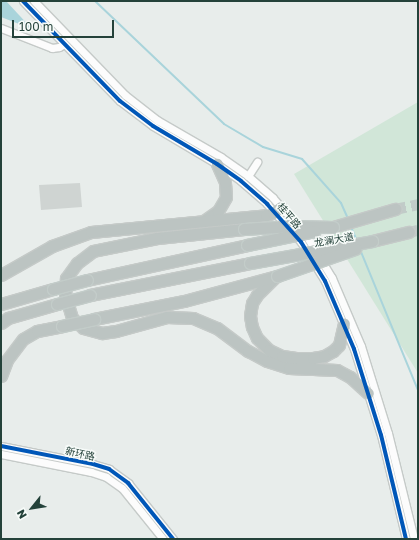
<!DOCTYPE html>
<html>
<head>
<meta charset="utf-8">
<style>
  body { margin:0 }
  #map { position:relative; width:419px; height:540px; overflow:hidden; background:#e8edeb; font-family:"Golos Text","Noto Sans SC",sans-serif }
  div>[style] { position:absolute }
  [style*='--x'] { left:calc(var(--x)*1px); top:calc(var(--y)*1px); width:calc(var(--w)*1px); rotate:calc(var(--a)*1deg) }
  .green>* { inset:0; background:#d1e6d8 }
  .water>* { inset:0; background:#a9d4db }
  .stream>* { height:2px; margin:-1px; padding:0 1px; transform-origin:1px; border-radius:1px; background:#a9d4db }
  .building>* { inset:0; background:#cfd4d2 }
  .highway-tunnel>* { height:11px; margin-top:-5.5px; transform-origin:0; background:repeating-linear-gradient(90deg,#c1cbc8 0 11px,transparent 0 16.5px) }
  .roads { filter:drop-shadow(1px 0 #c5cac8) drop-shadow(-1px 0 #c5cac8) drop-shadow(0 1px #c5cac8) drop-shadow(0 -1px #c5cac8) }
  .minor>* { height:7px; margin:-3.5px; padding:0 3.5px; transform-origin:3.5px; border-radius:3.5px; background:#fcfcfc }
  .highway>* { height:11px; margin:-5.5px; padding:0 5.5px; transform-origin:5.5px; border-radius:5.5px; background:#bcc4c2 }
  .bridges { filter:drop-shadow(1px 0 #c3ccc9) drop-shadow(-1px 0 #c3ccc9) drop-shadow(0 1px #c3ccc9) drop-shadow(0 -1px #c3ccc9) }
  .highway-bridge>* { height:11px; margin:-5.5px; padding:0 5.5px; transform-origin:5.5px; border-radius:5.5px; background:#bcc4c2 }
  .cycleway>* { height:4px; margin:-2px; padding:0 2px; transform-origin:2px; border-radius:2px; background:#0057b8 }
  span { translate:-50% -50%; white-space:nowrap; text-align:center; line-height:1.15; -webkit-text-stroke:3px #f7fbf9; paint-order:stroke }
  .street-label { font-size:10px; color:#24423a }
  .frame { position:absolute; inset:0; border:2px solid #24423a; pointer-events:none }
  .north { position:absolute; left:12px; top:488px; width:40px; height:40px; -webkit-text-stroke:3px #f7fbf9; paint-order:stroke; rotate:240deg; font-size:11px; font-weight:700; line-height:16px; text-align:center; color:#24423a }
  .north::after { content:''; display:block; margin:auto; width:14px; height:18px; background:#24423a; clip-path:polygon(50% 0,100% 100%,50% 72%,0 100%) }
  .scale { position:absolute; left:12px; top:20px; width:102px; height:18px; box-sizing:border-box; border:2px solid #24423a; border-top:0; padding-left:5px; font-size:12px; line-height:14px; white-space:nowrap; color:#24423a; -webkit-text-stroke:3px #f7fbf9; paint-order:stroke }
</style>
</head>
<body>
<div id="map">
  <div class="green">
    <div style="clip-path:polygon(418px 102px,418px 373px,294px 174px)"></div>
  </div>
  <div class="water">
    <div style="clip-path:polygon(1px 1px,6px 1px,32px 29px,1px 17px)"></div>
  </div>
  <div class="stream">
    <div style="--x:95;--y:1;--w:178;--a:43.6"></div>
    <div style="--x:224;--y:124;--w:45;--a:30.5"></div>
    <div style="--x:263;--y:147;--w:41;--a:17.1"></div>
    <div style="--x:302;--y:159;--w:59;--a:48.4"></div>
    <div style="--x:341;--y:203;--w:17;--a:66"></div>
    <div style="--x:351;--y:227;--w:13;--a:67"></div>
    <div style="--x:359;--y:247;--w:155;--a:67.6"></div>
  </div>
  <div class="building">
    <div style="clip-path:polygon(80px 183px,82px 207px,41px 210px,39px 185px)"></div>
  </div>
  <div class="highway-tunnel">
    <div style="--x:395;--y:209;--w:24;--a:-12"></div>
    <div style="--x:409;--y:232;--w:9;--a:-13"></div>
  </div>
  <div class="roads">
    <div class="minor">
      <div style="--x:23;--y:1;--w:139;--a:45.9"></div>
      <div style="--x:120;--y:101;--w:41;--a:37.1"></div>
      <div style="--x:153;--y:126;--w:74;--a:30.7"></div>
      <div style="--x:217;--y:164;--w:29;--a:35"></div>
      <div style="--x:241;--y:181;--w:35;--a:41"></div>
      <div style="--x:267;--y:204;--w:51;--a:48.2"></div>
      <div style="--x:301;--y:242;--w:46;--a:58.4"></div>
      <div style="--x:325;--y:281;--w:74;--a:66.9"></div>
      <div style="--x:354;--y:349;--w:90;--a:72.6"></div>
      <div style="--x:381;--y:435;--w:107;--a:76.5"></div>
      <div style="--x:34;--y:1;--w:131;--a:45.9"></div>
      <div style="--x:125;--y:95;--w:41;--a:38"></div>
      <div style="--x:157;--y:120;--w:74;--a:30"></div>
      <div style="--x:221;--y:157;--w:33;--a:35"></div>
      <div style="--x:248;--y:176;--w:33;--a:41"></div>
      <div style="--x:273;--y:198;--w:52;--a:48.9"></div>
      <div style="--x:307;--y:237;--w:48;--a:58.6"></div>
      <div style="--x:332;--y:278;--w:74;--a:66.9"></div>
      <div style="--x:361;--y:346;--w:91;--a:72.8"></div>
      <div style="--x:388;--y:433;--w:109;--a:76.2"></div>
      <div style="--x:1;--y:28;--w:55;--a:21.4"></div>
      <div style="--x:52;--y:48;--w:7;--a:-8"></div>
      <div style="--x:59;--y:47;--w:6;--a:-31"></div>
      <div style="--x:248;--y:176;--w:17;--a:-57"></div>
      <div style="--x:1;--y:446;--w:94;--a:11.1"></div>
      <div style="--x:93;--y:464;--w:17;--a:17"></div>
      <div style="--x:109;--y:469;--w:24;--a:36"></div>
      <div style="--x:128;--y:483;--w:72;--a:51.2"></div>
      <div style="--x:1;--y:454;--w:92;--a:11.3"></div>
      <div style="--x:91;--y:472;--w:16;--a:18"></div>
      <div style="--x:106;--y:477;--w:19;--a:35"></div>
      <div style="--x:122;--y:488;--w:65;--a:51.2"></div>
    </div>
    <div class="highway">
      <div style="--x:205;--y:220;--w:16;--a:-35"></div>
      <div style="--x:218;--y:211;--w:16;--a:-60"></div>
      <div style="--x:226;--y:197;--w:15;--a:-94"></div>
      <div style="--x:225;--y:182;--w:20;--a:-114"></div>
      <div style="--x:333;--y:227;--w:65;--a:-16.2"></div>
      <div style="--x:244;--y:229;--w:87;--a:174.1"></div>
      <div style="--x:157;--y:238;--w:65;--a:168.5"></div>
      <div style="--x:93;--y:251;--w:20;--a:143"></div>
      <div style="--x:77;--y:263;--w:19;--a:126"></div>
      <div style="--x:66;--y:278;--w:17;--a:93"></div>
      <div style="--x:65;--y:295;--w:24;--a:73"></div>
      <div style="--x:72;--y:318;--w:15;--a:42"></div>
      <div style="--x:83;--y:328;--w:20;--a:15"></div>
      <div style="--x:102;--y:333;--w:14;--a:-8"></div>
      <div style="--x:116;--y:331;--w:53;--a:-15.4"></div>
      <div style="--x:167;--y:317;--w:26;--a:2"></div>
      <div style="--x:193;--y:318;--w:26;--a:23"></div>
      <div style="--x:217;--y:328;--w:39;--a:37"></div>
      <div style="--x:248;--y:351;--w:21;--a:28"></div>
      <div style="--x:267;--y:361;--w:23;--a:18"></div>
      <div style="--x:289;--y:368;--w:48;--a:2.4"></div>
      <div style="--x:337;--y:370;--w:15;--a:28"></div>
      <div style="--x:350;--y:377;--w:24;--a:42"></div>
      <div style="--x:372;--y:241;--w:38;--a:-14"></div>
      <div style="--x:1;--y:275;--w:59;--a:-29.6"></div>
      <div style="--x:52;--y:246;--w:41;--a:-19.7"></div>
      <div style="--x:91;--y:232;--w:176;--a:-5.5"></div>
      <div style="--x:266;--y:215;--w:7;--a:-16"></div>
      <div style="--x:273;--y:213;--w:10;--a:-37"></div>
      <div style="--x:274;--y:278;--w:24;--a:135"></div>
      <div style="--x:257;--y:295;--w:9;--a:122"></div>
      <div style="--x:252;--y:303;--w:13;--a:99"></div>
      <div style="--x:250;--y:316;--w:11;--a:80"></div>
      <div style="--x:252;--y:327;--w:12;--a:66"></div>
      <div style="--x:257;--y:338;--w:17;--a:45"></div>
      <div style="--x:269;--y:350;--w:14;--a:25"></div>
      <div style="--x:282;--y:356;--w:14;--a:8"></div>
      <div style="--x:296;--y:358;--w:17;--a:0"></div>
      <div style="--x:313;--y:358;--w:11;--a:-10"></div>
      <div style="--x:324;--y:356;--w:10;--a:-29"></div>
      <div style="--x:333;--y:351;--w:8;--a:-45"></div>
      <div style="--x:339;--y:345;--w:22;--a:-77"></div>
      <div style="--x:87;--y:280;--w:164;--a:-12.3"></div>
      <div style="--x:90;--y:295;--w:163;--a:-11.3"></div>
      <div style="--x:1;--y:304;--w:54;--a:-16.1"></div>
      <div style="--x:94;--y:319;--w:92;--a:-11.3"></div>
      <div style="--x:184;--y:301;--w:96;--a:-15"></div>
      <div style="--x:1;--y:323;--w:9;--a:-36"></div>
      <div style="--x:8;--y:318;--w:51;--a:-15.9"></div>
      <div style="--x:1;--y:376;--w:17;--a:-69"></div>
      <div style="--x:7;--y:360;--w:26;--a:-53"></div>
      <div style="--x:23;--y:339;--w:16;--a:-30"></div>
      <div style="--x:37;--y:331;--w:25;--a:-11"></div>
    </div>
  </div>
  <div class="bridges">
    <div class="highway-bridge">
      <div style="--x:244;--y:229;--w:48;--a:-3.6"></div>
      <div style="--x:292;--y:226;--w:41;--a:1.4"></div>
      <div style="--x:247;--y:245;--w:69;--a:-11.6"></div>
      <div style="--x:250;--y:263;--w:124;--a:-10.2"></div>
      <div style="--x:277;--y:276;--w:83;--a:-19.1"></div>
      <div style="--x:53;--y:289;--w:35;--a:-15"></div>
      <div style="--x:57;--y:304;--w:34;--a:-15"></div>
      <div style="--x:62;--y:326;--w:33;--a:-12"></div>
    </div>
  </div>
  <div class="cycleway">
    <div style="--x:23;--y:1;--w:139;--a:45.9"></div>
    <div style="--x:120;--y:101;--w:41;--a:37.1"></div>
    <div style="--x:153;--y:126;--w:74;--a:30.7"></div>
    <div style="--x:217;--y:164;--w:29;--a:35"></div>
    <div style="--x:241;--y:181;--w:35;--a:41"></div>
    <div style="--x:267;--y:204;--w:51;--a:48.2"></div>
    <div style="--x:301;--y:242;--w:46;--a:58.4"></div>
    <div style="--x:325;--y:281;--w:74;--a:66.9"></div>
    <div style="--x:354;--y:349;--w:90;--a:72.6"></div>
    <div style="--x:381;--y:435;--w:107;--a:76.5"></div>
    <div style="--x:1;--y:446;--w:94;--a:11.1"></div>
    <div style="--x:93;--y:464;--w:17;--a:17"></div>
    <div style="--x:109;--y:469;--w:24;--a:36"></div>
    <div style="--x:128;--y:483;--w:72;--a:51.2"></div>
  </div>
  <div class="street-label">
    <span style="left:289px;top:216px;rotate:49deg">桂平路</span>
    <span style="left:334px;top:240px;rotate:-10deg">龙澜大道</span>
    <span style="left:80px;top:454px;rotate:12deg">新环路</span>
  </div>
  <div class="frame"></div>
  <div class="north">N</div>
  <div class="scale">100 m</div>
</div>
</body>
</html>
